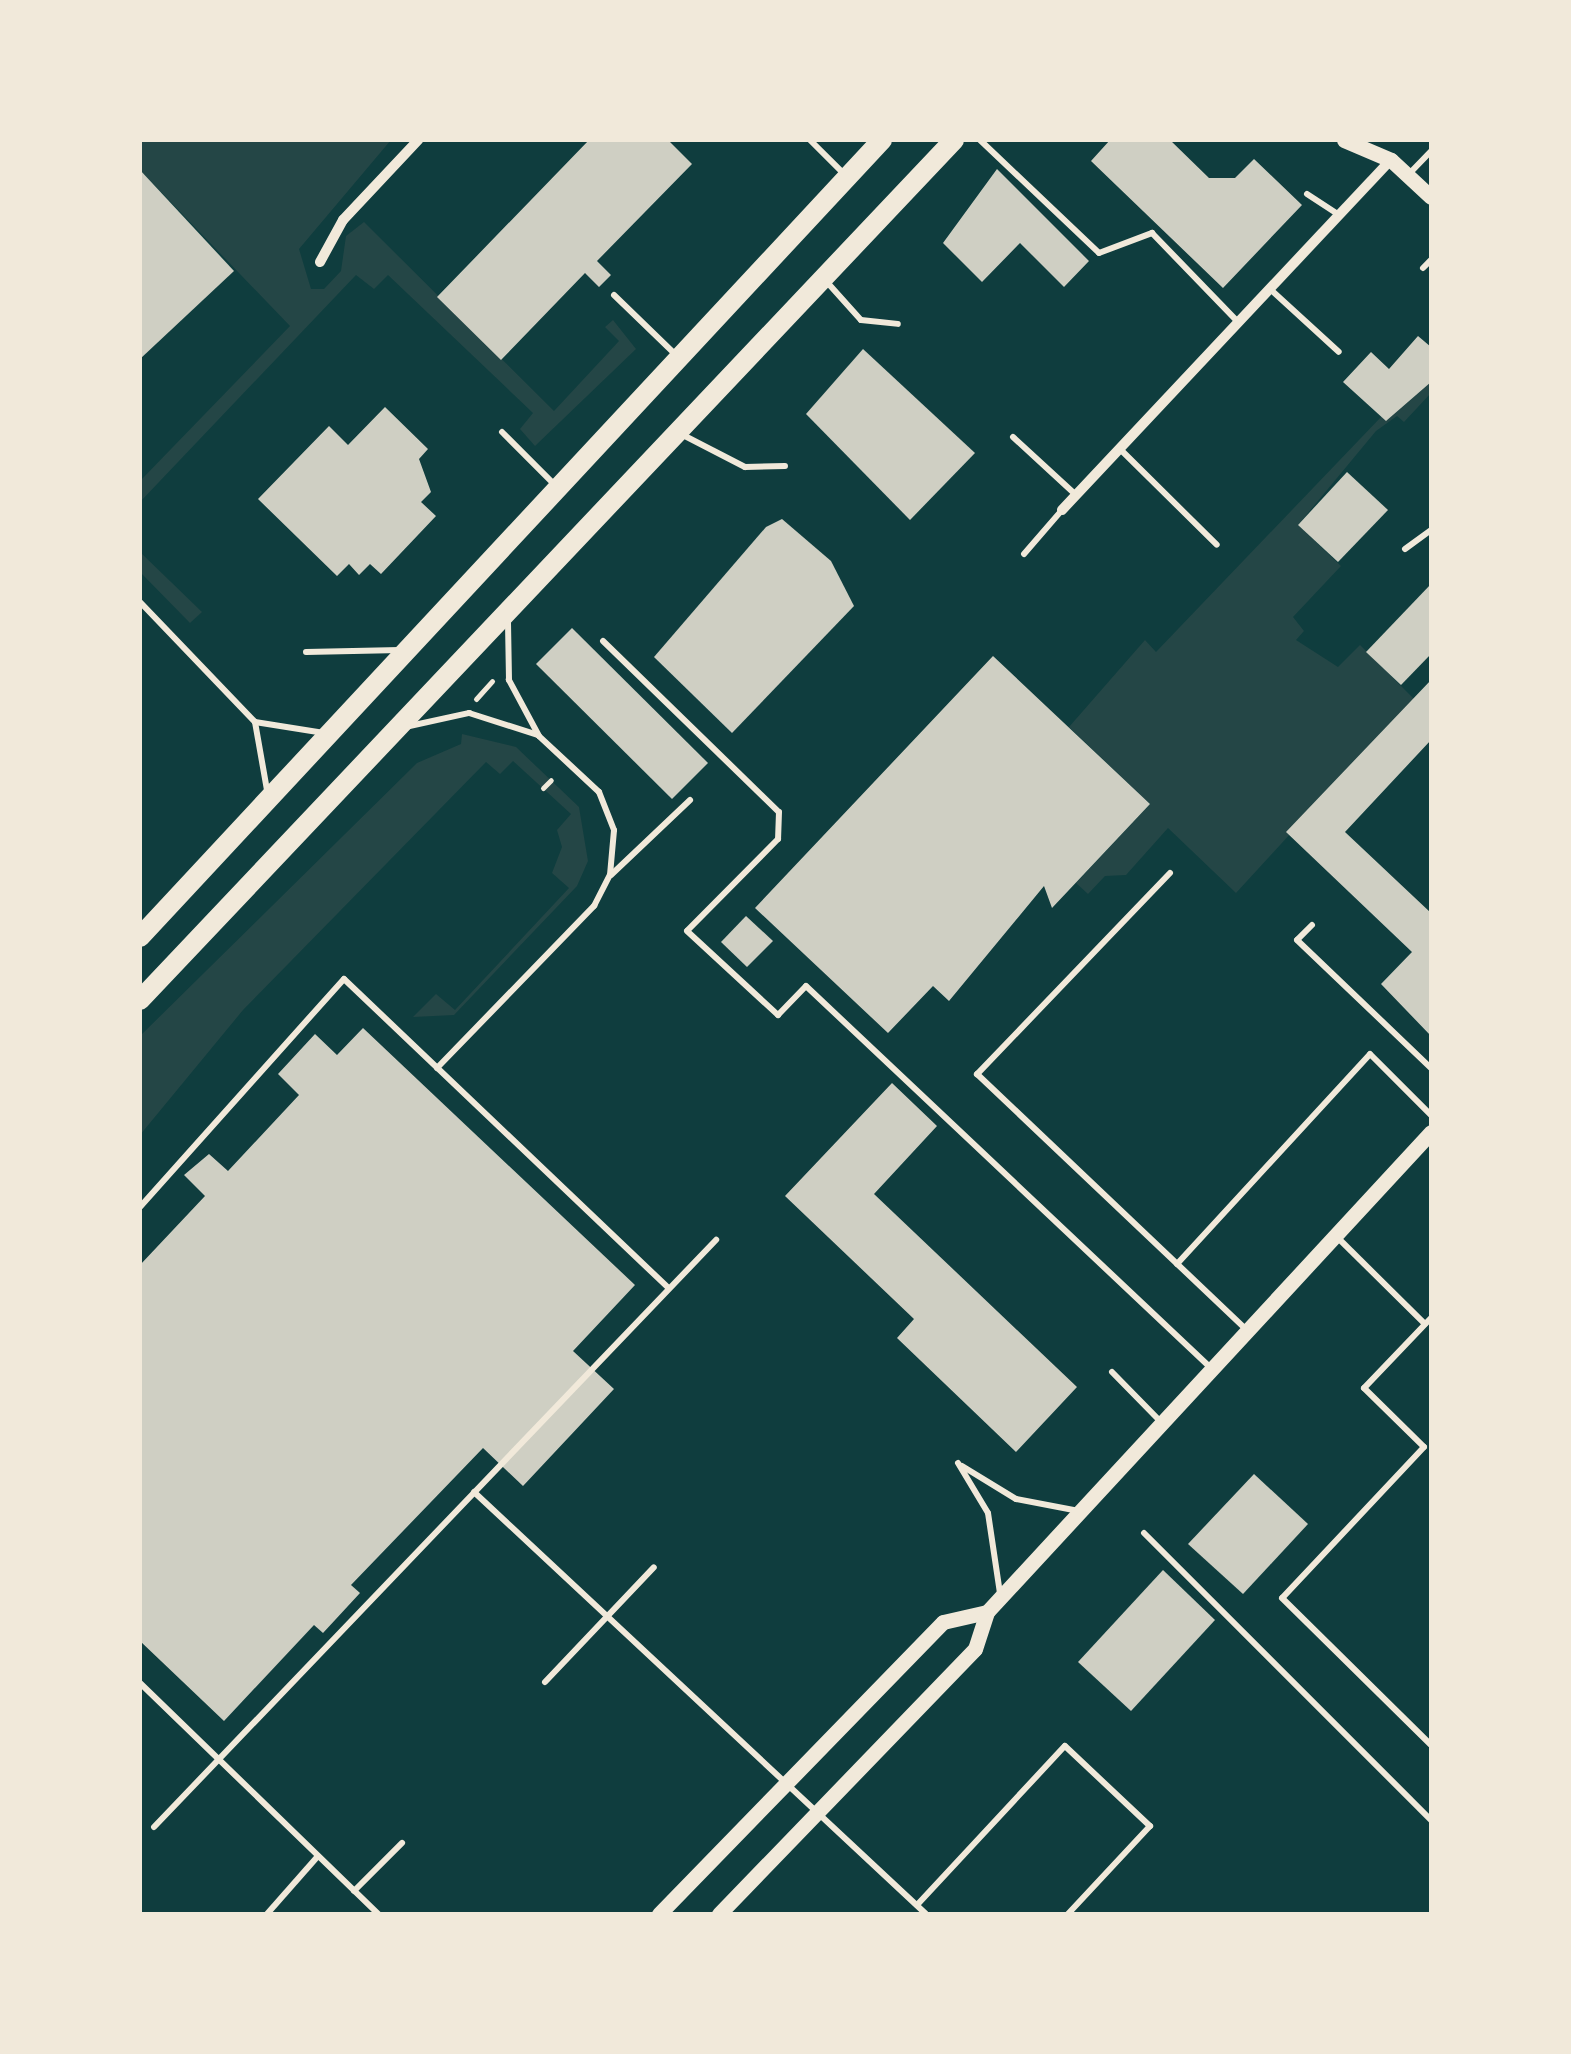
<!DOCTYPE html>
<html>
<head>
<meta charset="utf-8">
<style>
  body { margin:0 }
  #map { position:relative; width:1571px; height:2054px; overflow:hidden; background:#0f3d3e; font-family:"PT Sans Narrow",sans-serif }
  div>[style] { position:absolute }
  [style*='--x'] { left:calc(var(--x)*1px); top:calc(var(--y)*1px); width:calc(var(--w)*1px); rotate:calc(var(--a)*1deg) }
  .green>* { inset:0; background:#244646 }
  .building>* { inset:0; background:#cfcfc3 }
  .path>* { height:5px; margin:-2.5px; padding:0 2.5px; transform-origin:2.5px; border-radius:2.5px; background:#f1e9da }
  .service>* { height:6px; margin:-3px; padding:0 3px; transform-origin:3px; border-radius:3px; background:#f1e9da }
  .minor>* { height:10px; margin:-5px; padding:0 5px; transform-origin:5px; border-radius:5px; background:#f1e9da }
  .tertiary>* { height:15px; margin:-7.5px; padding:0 7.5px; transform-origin:7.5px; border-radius:7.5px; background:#f1e9da }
  .primary>* { height:20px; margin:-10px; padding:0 10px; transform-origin:10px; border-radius:10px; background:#f1e9da }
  span { translate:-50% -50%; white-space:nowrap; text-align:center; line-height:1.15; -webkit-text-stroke:8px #f1e9da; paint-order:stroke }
  .frame { position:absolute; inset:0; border:142px solid #f1e9da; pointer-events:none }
</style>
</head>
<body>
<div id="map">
  <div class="green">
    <div style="clip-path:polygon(140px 140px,391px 140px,299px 249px,311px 289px,324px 289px,341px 271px,346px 236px,364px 222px,554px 411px,619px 341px,605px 327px,613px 320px,636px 349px,535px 446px,520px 429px,533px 413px,388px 275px,374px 289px,356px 275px,140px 502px,140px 481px,290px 326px,140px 170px)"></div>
    <div style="clip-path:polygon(1431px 382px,1431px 393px,1404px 422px,1397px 416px,1376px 431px,1298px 525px,1341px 566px,1293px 617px,1304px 631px,1296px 640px,1338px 667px,1360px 645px,1414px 699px,1236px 893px,1168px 828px,1126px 875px,1105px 876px,1088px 894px,1076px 883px,1150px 804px,1069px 727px,1145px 640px,1156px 652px,1381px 417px)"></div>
    <div style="clip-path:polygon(140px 552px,202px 612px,190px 623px,140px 572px)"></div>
    <div style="clip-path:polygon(462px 734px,516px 747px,579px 807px,588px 861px,577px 886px,454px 1015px,413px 1017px,436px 994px,455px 1010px,569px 888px,552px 873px,562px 847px,557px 830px,571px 814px,513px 761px,500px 774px,486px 762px,243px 1010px,140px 1135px,140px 1036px,417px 763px,461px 744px)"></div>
  </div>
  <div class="building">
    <div style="clip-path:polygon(589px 140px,668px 140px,692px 164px,597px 261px,611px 275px,599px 287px,585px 273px,501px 360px,437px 297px)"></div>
    <div style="clip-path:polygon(1110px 140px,1170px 140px,1209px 178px,1235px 178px,1254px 159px,1302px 205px,1223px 288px,1091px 161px)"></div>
    <div style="clip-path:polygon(997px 169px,1089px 261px,1064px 287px,1020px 243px,982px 282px,943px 243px)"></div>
    <div style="clip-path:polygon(140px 170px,234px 271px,140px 359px)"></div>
    <div style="clip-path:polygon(1418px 336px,1431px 347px,1431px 382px,1386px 421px,1343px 382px,1371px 352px,1389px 369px)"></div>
    <div style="clip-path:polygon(863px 349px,975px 453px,910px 520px,806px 414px)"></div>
    <div style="clip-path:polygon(385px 407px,428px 449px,419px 459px,431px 492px,421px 502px,436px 516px,381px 574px,370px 564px,359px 575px,349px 564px,337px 576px,258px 499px,329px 426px,348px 445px)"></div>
    <div style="clip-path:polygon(1347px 472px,1388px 510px,1338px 562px,1298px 525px)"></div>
    <div style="clip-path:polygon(782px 519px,831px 561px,854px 606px,732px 733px,654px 657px,766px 527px)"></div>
    <div style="clip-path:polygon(1431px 584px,1431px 654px,1401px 685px,1366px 652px)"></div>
    <div style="clip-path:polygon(572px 628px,708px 763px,672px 799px,536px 664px)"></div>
    <div style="clip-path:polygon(993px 656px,1150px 804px,1052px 908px,1044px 886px,949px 1001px,933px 986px,888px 1033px,755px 908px)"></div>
    <div style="clip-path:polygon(1431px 680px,1431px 740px,1345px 832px,1431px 913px,1431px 1036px,1381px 984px,1412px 952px,1286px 832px)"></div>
    <div style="clip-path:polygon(746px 916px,773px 941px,747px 967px,721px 942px)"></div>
    <div style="clip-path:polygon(363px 1028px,635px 1285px,573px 1351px,614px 1389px,523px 1486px,483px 1448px,351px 1585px,360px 1593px,323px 1633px,314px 1625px,224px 1721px,140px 1641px,140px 1265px,205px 1196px,184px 1175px,209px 1154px,228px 1171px,299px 1095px,278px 1074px,315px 1034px,337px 1055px)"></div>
    <div style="clip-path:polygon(892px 1083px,937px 1126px,874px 1194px,1077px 1387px,1016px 1452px,897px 1338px,914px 1319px,785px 1196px)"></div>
    <div style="clip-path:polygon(1254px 1474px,1308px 1524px,1243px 1594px,1188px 1544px)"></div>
    <div style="clip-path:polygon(1163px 1570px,1215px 1620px,1131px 1711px,1078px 1662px)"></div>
  </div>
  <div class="path">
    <div style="--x:476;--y:699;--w:24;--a:-48"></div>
    <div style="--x:543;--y:788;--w:11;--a:-45"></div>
  </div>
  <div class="service">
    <div style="--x:810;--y:140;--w:47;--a:45"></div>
    <div style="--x:980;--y:140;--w:164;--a:43.5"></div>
    <div style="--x:1099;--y:253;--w:57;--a:-20.7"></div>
    <div style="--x:1152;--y:233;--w:124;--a:46"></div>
    <div style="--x:1408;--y:175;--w:33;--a:-46"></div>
    <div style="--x:1307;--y:194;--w:37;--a:33"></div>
    <div style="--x:1423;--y:268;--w:11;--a:-45"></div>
    <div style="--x:826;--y:281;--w:52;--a:48.1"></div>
    <div style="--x:861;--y:320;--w:37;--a:6"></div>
    <div style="--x:1270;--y:289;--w:93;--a:42.4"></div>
    <div style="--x:614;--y:295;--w:89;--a:44.1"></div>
    <div style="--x:502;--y:432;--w:75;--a:45"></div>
    <div style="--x:681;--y:434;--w:72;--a:27.3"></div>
    <div style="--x:745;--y:467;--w:40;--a:-1.4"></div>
    <div style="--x:1013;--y:437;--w:86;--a:42.6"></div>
    <div style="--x:1120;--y:449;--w:136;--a:44.7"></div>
    <div style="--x:1405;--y:549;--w:32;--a:-36"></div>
    <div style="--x:1024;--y:554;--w:58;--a:-49.2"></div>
    <div style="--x:140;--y:602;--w:166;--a:46.2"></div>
    <div style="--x:255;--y:722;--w:69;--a:80"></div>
    <div style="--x:603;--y:641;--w:245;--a:44.2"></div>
    <div style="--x:779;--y:812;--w:27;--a:92"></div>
    <div style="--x:778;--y:839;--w:129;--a:134.7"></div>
    <div style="--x:687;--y:931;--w:124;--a:42.7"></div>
    <div style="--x:778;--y:1015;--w:40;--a:-46"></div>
    <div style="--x:806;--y:986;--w:557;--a:43.33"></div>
    <div style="--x:306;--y:652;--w:94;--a:-1.2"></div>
    <div style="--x:255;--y:722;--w:70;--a:9.1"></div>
    <div style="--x:405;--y:727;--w:66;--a:-12.3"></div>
    <div style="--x:469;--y:713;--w:72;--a:17.7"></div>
    <div style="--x:1170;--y:873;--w:279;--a:133.8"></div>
    <div style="--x:977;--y:1074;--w:372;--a:43.5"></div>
    <div style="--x:611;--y:875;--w:109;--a:-43.5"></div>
    <div style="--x:1312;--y:925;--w:21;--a:135"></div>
    <div style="--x:1297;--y:940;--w:185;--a:43.7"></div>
    <div style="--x:437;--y:1068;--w:226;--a:-45.9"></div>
    <div style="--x:594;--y:906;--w:35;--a:-63"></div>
    <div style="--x:610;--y:875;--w:45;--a:-84.9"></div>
    <div style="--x:614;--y:830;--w:41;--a:-111.5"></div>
    <div style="--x:599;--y:792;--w:82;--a:-137"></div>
    <div style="--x:539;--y:736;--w:64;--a:-118.2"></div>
    <div style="--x:509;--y:680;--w:60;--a:-91"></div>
    <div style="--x:140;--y:1207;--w:306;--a:-48.2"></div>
    <div style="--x:344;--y:979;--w:448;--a:43.6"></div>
    <div style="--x:1336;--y:1236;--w:125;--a:44.7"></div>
    <div style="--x:1177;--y:1264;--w:285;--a:-47.4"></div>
    <div style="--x:1370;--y:1054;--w:86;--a:45"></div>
    <div style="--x:1431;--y:1318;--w:97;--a:133.7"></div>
    <div style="--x:1364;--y:1388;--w:84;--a:44.5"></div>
    <div style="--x:1424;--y:1447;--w:207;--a:133.2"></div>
    <div style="--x:1282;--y:1598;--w:209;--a:44.6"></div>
    <div style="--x:1112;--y:1372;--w:70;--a:45.6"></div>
    <div style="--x:958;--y:1463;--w:58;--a:59"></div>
    <div style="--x:988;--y:1513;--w:81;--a:81.5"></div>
    <div style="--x:962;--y:1466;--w:63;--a:31.4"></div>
    <div style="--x:1016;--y:1499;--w:64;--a:10.8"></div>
    <div style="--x:474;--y:1492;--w:618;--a:43.03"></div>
    <div style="--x:1144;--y:1533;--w:406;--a:45"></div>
    <div style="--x:545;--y:1682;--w:158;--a:-46.5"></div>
    <div style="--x:140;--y:1683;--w:332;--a:44.1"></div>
    <div style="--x:154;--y:1827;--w:813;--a:-46.25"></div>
    <div style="--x:354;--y:1891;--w:68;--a:-45"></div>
    <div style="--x:917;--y:1905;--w:217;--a:-47.1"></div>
    <div style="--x:1065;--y:1746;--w:117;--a:43.3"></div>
    <div style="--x:1150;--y:1826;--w:120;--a:133"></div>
    <div style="--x:267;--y:1914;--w:77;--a:-48.7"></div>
  </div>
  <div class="minor">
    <div style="--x:320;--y:262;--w:48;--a:-61.3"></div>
    <div style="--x:343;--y:220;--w:110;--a:-46.8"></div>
    <div style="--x:1062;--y:510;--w:480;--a:-46.8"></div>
  </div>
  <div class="tertiary">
    <div style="--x:1344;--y:140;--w:51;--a:23.1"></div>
    <div style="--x:1391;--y:160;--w:54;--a:42.8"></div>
    <div style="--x:659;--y:1914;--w:407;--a:-45.8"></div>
    <div style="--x:943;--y:1622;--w:45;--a:-12.8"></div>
    <div style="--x:719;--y:1914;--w:368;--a:-46"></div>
    <div style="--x:975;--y:1649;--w:39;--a:-72"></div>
    <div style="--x:987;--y:1612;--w:654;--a:-47.23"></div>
  </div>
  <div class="primary">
    <div style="--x:140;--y:937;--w:1089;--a:-47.05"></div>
    <div style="--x:140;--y:1000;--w:1184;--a:-46.57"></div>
  </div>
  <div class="frame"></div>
</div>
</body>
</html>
